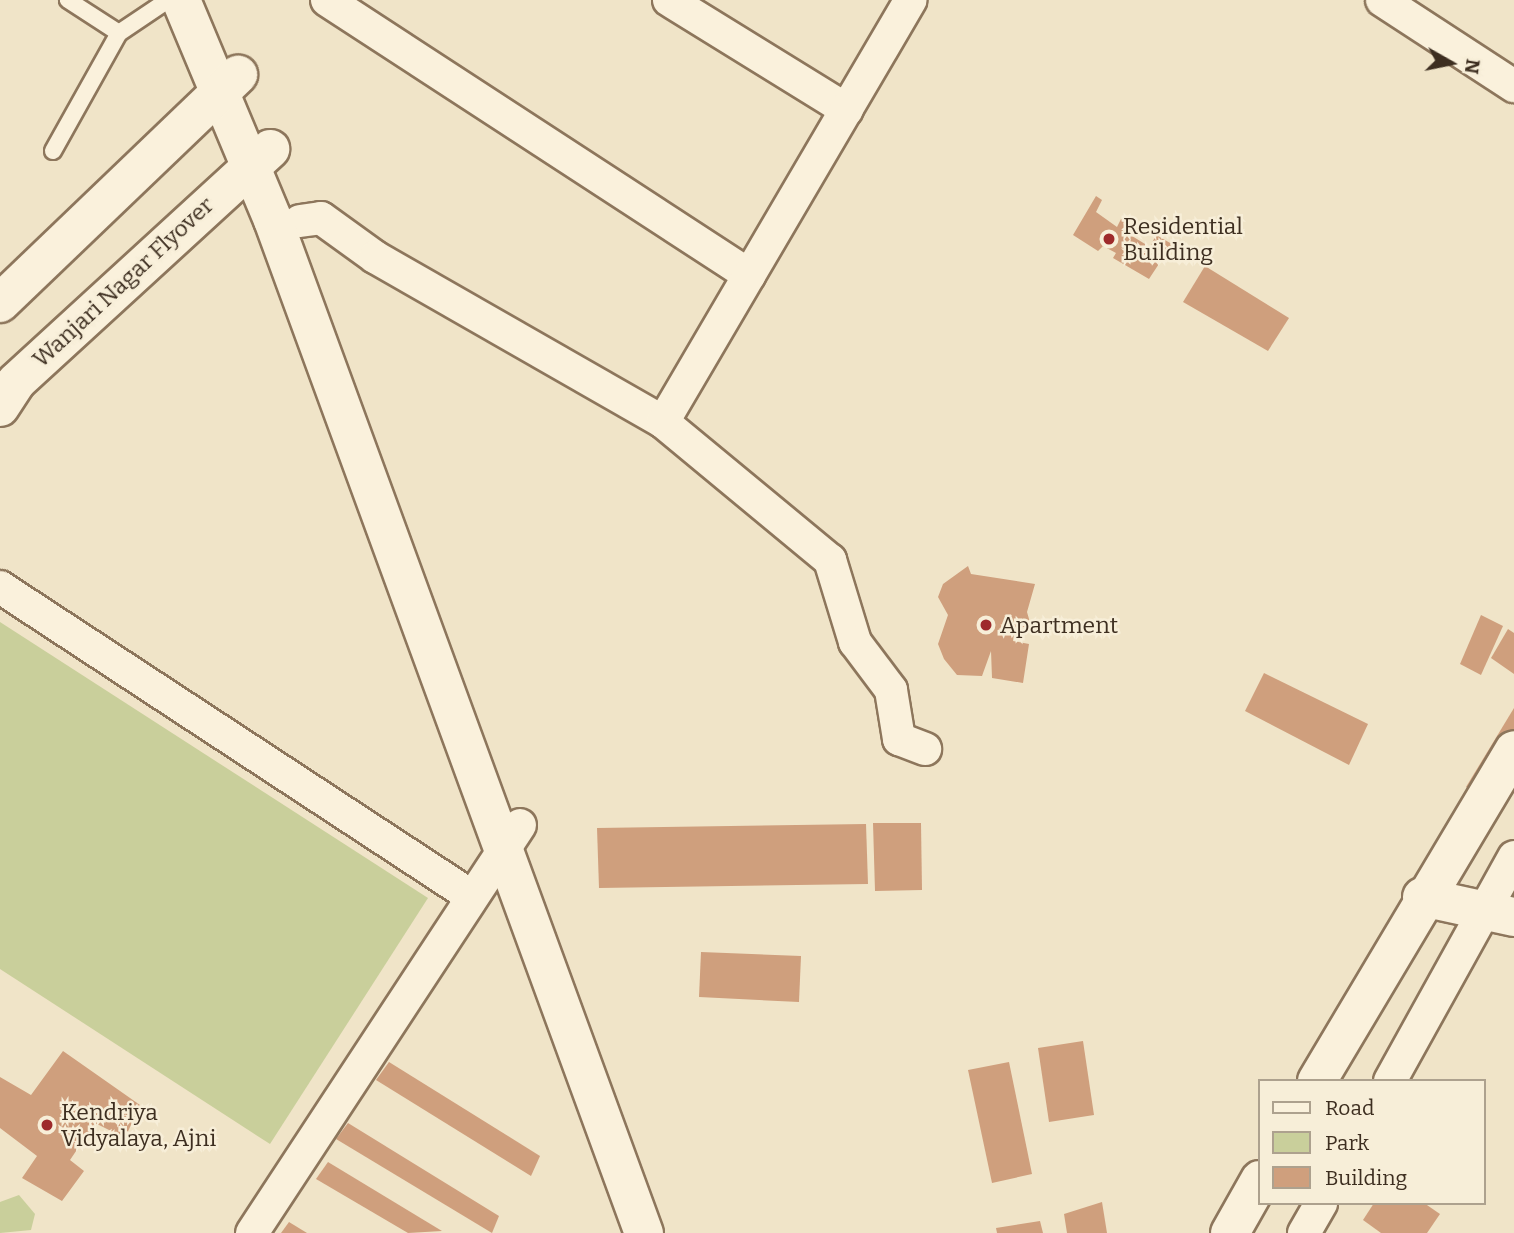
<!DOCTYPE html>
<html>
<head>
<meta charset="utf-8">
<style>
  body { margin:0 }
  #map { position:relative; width:1514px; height:1233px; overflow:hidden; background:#f0e4c8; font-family:Bitter,serif }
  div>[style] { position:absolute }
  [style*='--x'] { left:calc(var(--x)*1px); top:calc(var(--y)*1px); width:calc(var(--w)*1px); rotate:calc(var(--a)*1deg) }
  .green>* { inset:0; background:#c9cf9b }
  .building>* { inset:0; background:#cf9f7d }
  .roads { filter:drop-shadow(2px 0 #8d765c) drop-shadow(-2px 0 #8d765c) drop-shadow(0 2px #8d765c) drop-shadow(0 -2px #8d765c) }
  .service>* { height:16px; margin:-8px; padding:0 8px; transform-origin:8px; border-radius:8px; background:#faf1dc }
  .minor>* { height:32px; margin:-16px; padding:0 16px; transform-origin:16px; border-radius:16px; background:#faf1dc }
  .tertiary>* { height:38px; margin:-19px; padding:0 19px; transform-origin:19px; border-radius:19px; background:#faf1dc }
  .secondary>* { height:38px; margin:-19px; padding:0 19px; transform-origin:19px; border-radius:19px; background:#faf1dc }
  .dots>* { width:19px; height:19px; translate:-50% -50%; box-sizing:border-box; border:4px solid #f7eed8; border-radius:50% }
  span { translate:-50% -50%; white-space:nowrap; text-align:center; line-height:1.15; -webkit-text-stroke:5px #f7eed8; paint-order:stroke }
  .poi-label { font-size:23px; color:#3d2e20 }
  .left { translate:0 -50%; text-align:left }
  .street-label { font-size:23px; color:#3d2e20 }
  .legend { position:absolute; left:1258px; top:1079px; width:228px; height:126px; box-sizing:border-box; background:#f7eed8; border:2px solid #ada18e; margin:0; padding:9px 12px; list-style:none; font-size:21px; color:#3d2e20 }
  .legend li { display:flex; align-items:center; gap:14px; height:35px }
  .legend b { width:35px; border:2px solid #ada18e }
  .north { position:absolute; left:1416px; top:28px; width:70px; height:70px; -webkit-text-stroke:5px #f7eed8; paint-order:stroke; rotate:99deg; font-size:19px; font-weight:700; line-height:28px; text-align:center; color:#3d2e20 }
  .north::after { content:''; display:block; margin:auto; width:24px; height:32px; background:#3d2e20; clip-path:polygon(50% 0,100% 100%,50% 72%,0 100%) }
</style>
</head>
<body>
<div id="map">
  <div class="green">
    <div style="clip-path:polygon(0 622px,428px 898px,270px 1144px,0 969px)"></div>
    <div style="clip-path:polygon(19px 1195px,35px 1214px,31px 1230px,0 1233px,0 1202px)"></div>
  </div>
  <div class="building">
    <div style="clip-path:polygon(1096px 196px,1102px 200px,1096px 212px,1117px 227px,1121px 219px,1131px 224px,1127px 233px,1150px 247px,1156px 235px,1172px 244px,1149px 279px,1113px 258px,1116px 253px,1103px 246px,1098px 251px,1073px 235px)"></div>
    <div style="clip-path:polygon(1205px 266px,1289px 318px,1268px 351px,1183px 302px)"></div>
    <div style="clip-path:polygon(968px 566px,971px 574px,1035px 584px,1027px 612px,1031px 626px,1015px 628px,1013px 641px,1029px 644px,1023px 683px,992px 678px,991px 651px,982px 676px,957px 675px,944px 659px,938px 644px,948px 615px,938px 597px,943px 584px)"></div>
    <div style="clip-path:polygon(1481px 615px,1503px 626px,1481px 675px,1460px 664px)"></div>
    <div style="clip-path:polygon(1508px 629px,1514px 633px,1514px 674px,1491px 658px)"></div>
    <div style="clip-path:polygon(1264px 673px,1368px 724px,1349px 765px,1245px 711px)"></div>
    <div style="clip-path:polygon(1514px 708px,1514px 786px,1501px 807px,1466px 787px)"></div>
    <div style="clip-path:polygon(873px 823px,921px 823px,922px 890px,875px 891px)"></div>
    <div style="clip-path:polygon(866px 824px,868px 884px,599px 888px,597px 828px)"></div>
    <div style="clip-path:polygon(701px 952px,801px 956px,799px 1002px,699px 997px)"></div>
    <div style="clip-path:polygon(1083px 1041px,1094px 1115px,1049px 1122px,1038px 1048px)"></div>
    <div style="clip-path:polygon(63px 1051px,140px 1105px,125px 1138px,95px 1123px,70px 1160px,84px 1171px,62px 1201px,22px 1178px,37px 1156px,0 1128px,0 1077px,31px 1095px)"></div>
    <div style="clip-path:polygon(389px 1062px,540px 1156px,531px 1176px,376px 1080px)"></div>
    <div style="clip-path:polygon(1009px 1062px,1032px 1174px,992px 1183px,968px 1070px)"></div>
    <div style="clip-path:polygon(348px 1123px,499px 1216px,492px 1233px,336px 1139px)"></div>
    <div style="clip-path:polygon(328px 1162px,442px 1231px,408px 1233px,316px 1179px)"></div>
    <div style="clip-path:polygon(1102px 1202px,1107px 1233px,1067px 1233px,1064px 1214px)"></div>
    <div style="clip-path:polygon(1374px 1203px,1424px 1203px,1440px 1214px,1427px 1233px,1381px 1233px,1363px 1220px)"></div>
    <div style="clip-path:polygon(1040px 1221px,1043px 1233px,997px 1233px,996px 1228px)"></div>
    <div style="clip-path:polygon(289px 1222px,307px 1233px,281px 1233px)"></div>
  </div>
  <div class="roads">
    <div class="service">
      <div style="--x:119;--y:33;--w:59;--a:-34"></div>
      <div style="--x:53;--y:151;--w:135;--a:-60.8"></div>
      <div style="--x:119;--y:33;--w:61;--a:-147.1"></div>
    </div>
    <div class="minor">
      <div style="--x:327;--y:0;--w:504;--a:33.09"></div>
      <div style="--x:669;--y:0;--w:209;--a:31.7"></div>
      <div style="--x:1382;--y:0;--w:158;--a:33.1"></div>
      <div style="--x:300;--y:221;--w:21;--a:-8"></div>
      <div style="--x:321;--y:218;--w:67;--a:35.8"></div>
      <div style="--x:375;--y:257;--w:332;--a:29.8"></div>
      <div style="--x:663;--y:422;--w:489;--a:-59.6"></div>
      <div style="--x:663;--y:422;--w:217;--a:39.6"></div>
      <div style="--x:830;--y:560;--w:86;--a:73"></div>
      <div style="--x:855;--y:642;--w:60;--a:53.1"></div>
      <div style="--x:891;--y:690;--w:50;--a:80.7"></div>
      <div style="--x:899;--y:739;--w:28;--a:21"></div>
      <div style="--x:0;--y:587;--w:563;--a:33.27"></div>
      <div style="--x:1390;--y:1081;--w:256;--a:-61"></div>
      <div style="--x:252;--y:1233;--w:488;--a:-56.7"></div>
      <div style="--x:1304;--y:1233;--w:34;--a:-60"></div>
    </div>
    <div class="tertiary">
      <div style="--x:1422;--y:897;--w:94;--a:12.3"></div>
      <div style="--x:1317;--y:1081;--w:385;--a:-59.2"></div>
      <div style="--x:1230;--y:1233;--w:61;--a:-60.5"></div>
    </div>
    <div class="secondary">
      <div style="--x:181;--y:0;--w:238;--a:67.3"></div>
      <div style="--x:273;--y:220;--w:1079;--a:69.89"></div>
      <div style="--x:0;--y:303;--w:330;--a:-43.8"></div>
      <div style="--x:0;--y:407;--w:30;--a:-57"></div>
      <div style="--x:16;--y:382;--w:345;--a:-42.5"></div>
    </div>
  </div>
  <div class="dots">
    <div style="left:1109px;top:239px;background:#9e2a2b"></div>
    <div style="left:986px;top:625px;background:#9e2a2b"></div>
    <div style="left:47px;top:1125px;background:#9e2a2b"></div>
  </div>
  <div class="poi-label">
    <span class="left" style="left:1123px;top:239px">Residential<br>Building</span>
    <span class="left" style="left:1000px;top:625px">Apartment</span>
    <span class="left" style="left:61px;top:1125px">Kendriya<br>Vidyalaya, Ajni</span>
  </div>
  <div class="street-label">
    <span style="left:123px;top:282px;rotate:-43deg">Wanjari Nagar Flyover</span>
  </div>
  <ul class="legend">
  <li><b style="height:9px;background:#faf1dc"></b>Road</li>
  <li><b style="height:19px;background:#c9cf9b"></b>Park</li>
  <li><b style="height:19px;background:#cf9f7d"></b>Building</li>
  </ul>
  <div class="north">N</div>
</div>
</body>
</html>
